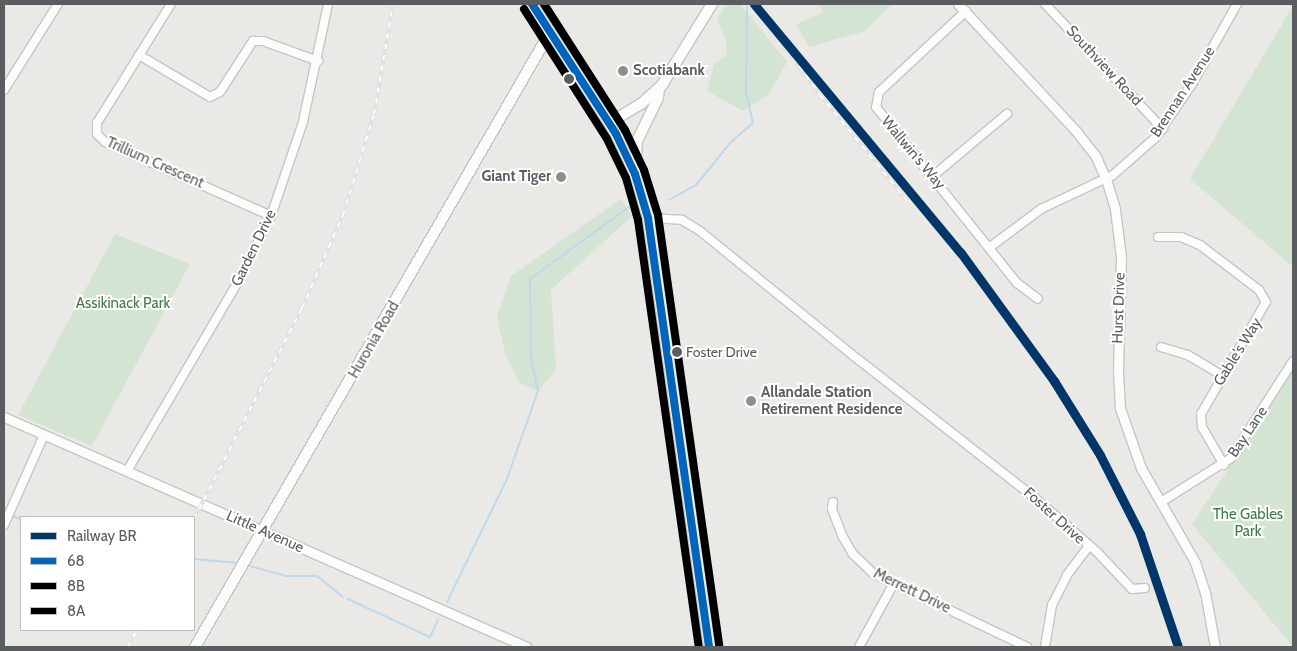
<!DOCTYPE html>
<html>
<head>
<meta charset="utf-8">
<style>
  body { margin:0 }
  #map { position:relative; width:1297px; height:651px; overflow:hidden; background:#eae9e5; font-family:Cabin,sans-serif }
  div>[style] { position:absolute }
  [style*='--x'] { left:calc(var(--x)*1px); top:calc(var(--y)*1px); width:calc(var(--w)*1px); rotate:calc(var(--a)*1deg) }
  .green>* { inset:0; background:#d4e4d3 }
  .stream>* { height:2px; margin:-1px; padding:0 1px; transform-origin:1px; border-radius:1px; background:#bed8ef }
  .roads { filter:drop-shadow(1px 0 #c6c5c5) drop-shadow(-1px 0 #c6c5c5) drop-shadow(0 1px #c6c5c5) drop-shadow(0 -1px #c6c5c5) }
  .minor>* { height:8px; margin:-4px; padding:0 4px; transform-origin:4px; border-radius:4px; background:#fcfcfb }
  .tertiary>* { height:9px; margin:-4.5px; padding:0 4.5px; transform-origin:4.5px; border-radius:4.5px; background:#fcfcfb }
  .secondary>* { height:10px; margin:-5px; padding:0 5px; transform-origin:5px; border-radius:5px; background:#fcfcfb }
  .primary>* { height:11px; margin:-5.5px; padding:0 5.5px; transform-origin:5.5px; border-radius:5.5px; background:#f1f0e8 }
  .rail>* { height:4px; margin-top:-2px; transform-origin:0; background:repeating-linear-gradient(90deg,#fff 0 5.5px,#e2e1e1 0 11px); box-sizing:border-box; border-block:1px solid #e2e1e1 }
  .bus-1>* { height:8px; margin:-4px; padding:0 4px; transform-origin:4px; border-radius:4px; background:#0065bd }
  .bus-2>* { height:8px; margin:-4px; padding:0 4px; transform-origin:4px; border-radius:4px; background:#000 }
  .bus-3>* { height:8px; margin:-4px; padding:0 4px; transform-origin:4px; border-radius:4px; background:#000 }
  .rail-1>* { height:9px; margin:-4.5px; padding:0 4.5px; transform-origin:4.5px; border-radius:4.5px; background:#003768 }
  .dots>* { width:14px; height:14px; translate:-50% -50%; box-sizing:border-box; border:2px solid #fff; border-radius:50% }
  span { translate:-50% -50%; white-space:nowrap; text-align:center; line-height:1.15; -webkit-text-stroke:4px #fff; paint-order:stroke }
  .bus-label { font-size:14px; color:#5b5e61 }
  .left { translate:0 -50%; text-align:left }
  .street-label { font-size:15px; color:#5b5e61 }
  .poi-label { font-size:15px; color:#5b5e61; font-weight:700 }
  .right { translate:-100% -50%; text-align:right }
  .park-label { font-size:15px; color:#3f7c45 }
  .frame { position:absolute; inset:0; border:5px solid #5b5e61; pointer-events:none }
  .legend { position:absolute; left:20px; top:516px; width:175px; height:115px; box-sizing:border-box; background:#fff; border:1px solid #bdbfc0; margin:0; padding:6px 9px; list-style:none; font-size:15px; color:#5b5e61 }
  .legend li { display:flex; align-items:center; gap:10px; height:25px }
  .legend b { width:25px; border:1px solid #bdbfc0 }
</style>
</head>
<body>
<div id="map">
  <div class="green">
    <div style="clip-path:polygon(727px 4px,740px 4px,787px 62px,769px 94px,743px 111px,707px 91px,714px 64px,727px 55px,726px 40px,717px 18px)"></div>
    <div style="clip-path:polygon(819px 4px,892px 4px,865px 31px,809px 47px,796px 24px,823px 13px)"></div>
    <div style="clip-path:polygon(1293px 6px,1293px 267px,1190px 179px)"></div>
    <div style="clip-path:polygon(621px 199px,632px 216px,551px 290px,556px 369px,538px 391px,521px 384px,506px 357px,497px 317px,511px 276px)"></div>
    <div style="clip-path:polygon(115px 234px,190px 264px,92px 446px,18px 415px)"></div>
    <div style="clip-path:polygon(1293px 371px,1293px 647px,1192px 524px)"></div>
  </div>
  <div class="stream">
    <div style="--x:669;--y:200;--w:31;--a:-29"></div>
    <div style="--x:696;--y:185;--w:54;--a:-51"></div>
    <div style="--x:730;--y:143;--w:30;--a:-41"></div>
    <div style="--x:753;--y:123;--w:32;--a:-103"></div>
    <div style="--x:746;--y:92;--w:88;--a:-89.3"></div>
    <div style="--x:13;--y:516;--w:9;--a:21"></div>
    <div style="--x:194;--y:559;--w:44;--a:5.2"></div>
    <div style="--x:246;--y:565;--w:41;--a:15.4"></div>
    <div style="--x:286;--y:576;--w:31;--a:0"></div>
    <div style="--x:317;--y:576;--w:33;--a:39"></div>
    <div style="--x:348;--y:599;--w:90;--a:24.9"></div>
    <div style="--x:430;--y:637;--w:19;--a:-65"></div>
    <div style="--x:447;--y:602;--w:135;--a:-64"></div>
    <div style="--x:506;--y:481;--w:96;--a:-70.4"></div>
    <div style="--x:538;--y:391;--w:35;--a:-102"></div>
    <div style="--x:531;--y:357;--w:78;--a:-90.7"></div>
    <div style="--x:530;--y:279;--w:122;--a:-36"></div>
  </div>
  <div class="roads">
    <div class="minor">
      <div style="--x:171;--y:4;--w:140;--a:121.9"></div>
      <div style="--x:97;--y:123;--w:11;--a:90"></div>
      <div style="--x:97;--y:134;--w:11;--a:45"></div>
      <div style="--x:105;--y:142;--w:182;--a:24"></div>
      <div style="--x:1045;--y:4;--w:172;--a:46.7"></div>
      <div style="--x:966;--y:11;--w:119;--a:137"></div>
      <div style="--x:879;--y:92;--w:15;--a:101"></div>
      <div style="--x:876;--y:107;--w:226;--a:51.3"></div>
      <div style="--x:1017;--y:283;--w:26;--a:37"></div>
      <div style="--x:139;--y:55;--w:82;--a:30.6"></div>
      <div style="--x:210;--y:97;--w:11;--a:-27"></div>
      <div style="--x:220;--y:92;--w:61;--a:-57.1"></div>
      <div style="--x:253;--y:41;--w:10;--a:0"></div>
      <div style="--x:263;--y:41;--w:59;--a:20"></div>
      <div style="--x:4;--y:90;--w:102;--a:-57.9"></div>
      <div style="--x:933;--y:176;--w:97;--a:-40"></div>
      <div style="--x:648;--y:218;--w:34;--a:3"></div>
      <div style="--x:682;--y:220;--w:21;--a:31"></div>
      <div style="--x:700;--y:231;--w:205;--a:39.1"></div>
      <div style="--x:859;--y:360;--w:222;--a:38.1"></div>
      <div style="--x:1034;--y:497;--w:84;--a:41.1"></div>
      <div style="--x:1097;--y:552;--w:51;--a:46.6"></div>
      <div style="--x:1132;--y:589;--w:13;--a:-4"></div>
      <div style="--x:1158;--y:237;--w:23;--a:0"></div>
      <div style="--x:1181;--y:237;--w:21;--a:23"></div>
      <div style="--x:1200;--y:245;--w:74;--a:37.3"></div>
      <div style="--x:1259;--y:290;--w:14;--a:60"></div>
      <div style="--x:1266;--y:302;--w:129;--a:120.1"></div>
      <div style="--x:1201;--y:414;--w:13;--a:86"></div>
      <div style="--x:1202;--y:427;--w:44;--a:59.9"></div>
      <div style="--x:990;--y:247;--w:64;--a:-36.7"></div>
      <div style="--x:1041;--y:209;--w:80;--a:-25.3"></div>
      <div style="--x:1113;--y:175;--w:56;--a:-41.4"></div>
      <div style="--x:1155;--y:138;--w:65;--a:-55.6"></div>
      <div style="--x:1192;--y:84;--w:92;--a:-60.6"></div>
      <div style="--x:1161;--y:347;--w:28;--a:17"></div>
      <div style="--x:1188;--y:355;--w:41;--a:31"></div>
      <div style="--x:127;--y:471;--w:213;--a:-59.6"></div>
      <div style="--x:235;--y:287;--w:80;--a:-63.1"></div>
      <div style="--x:271;--y:216;--w:99;--a:-71.2"></div>
      <div style="--x:303;--y:122;--w:121;--a:-78"></div>
      <div style="--x:833;--y:502;--w:7;--a:98"></div>
      <div style="--x:832;--y:509;--w:30;--a:69"></div>
      <div style="--x:843;--y:537;--w:20;--a:60"></div>
      <div style="--x:853;--y:554;--w:29;--a:44"></div>
      <div style="--x:874;--y:574;--w:170;--a:25.5"></div>
      <div style="--x:1161;--y:502;--w:83;--a:-32.2"></div>
      <div style="--x:1231;--y:458;--w:115;--a:-57.4"></div>
      <div style="--x:4;--y:525;--w:98;--a:-66"></div>
      <div style="--x:859;--y:647;--w:71;--a:-61.3"></div>
      <div style="--x:1045;--y:647;--w:43;--a:-80.5"></div>
      <div style="--x:1052;--y:605;--w:34;--a:-63"></div>
      <div style="--x:1067;--y:575;--w:35;--a:-53"></div>
    </div>
    <div class="tertiary">
      <div style="--x:958;--y:4;--w:173;--a:47.1"></div>
      <div style="--x:1076;--y:131;--w:33;--a:52"></div>
      <div style="--x:1096;--y:157;--w:24;--a:66"></div>
      <div style="--x:1106;--y:179;--w:31;--a:73"></div>
      <div style="--x:1115;--y:209;--w:48;--a:82.9"></div>
      <div style="--x:1121;--y:257;--w:114;--a:91.5"></div>
      <div style="--x:1118;--y:371;--w:37;--a:87"></div>
      <div style="--x:1120;--y:408;--w:64;--a:70.7"></div>
      <div style="--x:1141;--y:468;--w:108;--a:60.1"></div>
      <div style="--x:1195;--y:562;--w:32;--a:72"></div>
      <div style="--x:1205;--y:592;--w:56;--a:79.7"></div>
      <div style="--x:4;--y:417;--w:571;--a:23.74"></div>
    </div>
    <div class="secondary">
      <div style="--x:532;--y:4;--w:155;--a:57.1"></div>
      <div style="--x:616;--y:134;--w:44;--a:64.6"></div>
      <div style="--x:609;--y:123;--w:37;--a:-31"></div>
      <div style="--x:641;--y:104;--w:28;--a:-42"></div>
      <div style="--x:662;--y:85;--w:95;--a:-58.3"></div>
      <div style="--x:635;--y:170;--w:29;--a:-86"></div>
      <div style="--x:637;--y:141;--w:48;--a:-64"></div>
      <div style="--x:658;--y:98;--w:10;--a:-84"></div>
      <div style="--x:195;--y:647;--w:710;--a:-60"></div>
    </div>
    <div class="primary">
      <div style="--x:635;--y:174;--w:46;--a:73.5"></div>
      <div style="--x:648;--y:218;--w:433;--a:81.9"></div>
    </div>
  </div>
  <div class="rail">
    <div style="--x:754;--y:4;--w:112;--a:54"></div>
    <div style="--x:820;--y:95;--w:137;--a:50.6"></div>
    <div style="--x:194;--y:519;--w:237;--a:-62.9"></div>
    <div style="--x:302;--y:308;--w:102;--a:-66.2"></div>
    <div style="--x:343;--y:215;--w:106;--a:-72.9"></div>
    <div style="--x:374;--y:114;--w:112;--a:-80.2"></div>
    <div style="--x:128;--y:647;--w:19;--a:-62"></div>
  </div>
  <div class="bus-1">
    <div style="--x:532;--y:4;--w:155;--a:57.1"></div>
    <div style="--x:616;--y:134;--w:44;--a:64.6"></div>
    <div style="--x:635;--y:174;--w:46;--a:73.5"></div>
    <div style="--x:648;--y:218;--w:433;--a:81.9"></div>
  </div>
  <div class="bus-2">
    <div style="--x:524;--y:9;--w:154;--a:57.4"></div>
    <div style="--x:607;--y:139;--w:43;--a:64"></div>
    <div style="--x:626;--y:178;--w:44;--a:74.1"></div>
    <div style="--x:638;--y:220;--w:431;--a:81.9"></div>
  </div>
  <div class="bus-3">
    <div style="--x:544;--y:4;--w:150;--a:57.3"></div>
    <div style="--x:625;--y:130;--w:44;--a:64.6"></div>
    <div style="--x:644;--y:170;--w:47;--a:72.7"></div>
    <div style="--x:658;--y:215;--w:435;--a:81.9"></div>
  </div>
  <div class="rail-1">
    <div style="--x:754;--y:4;--w:324;--a:50.3"></div>
    <div style="--x:961;--y:253;--w:158;--a:54"></div>
    <div style="--x:1054;--y:381;--w:87;--a:58.1"></div>
    <div style="--x:1100;--y:455;--w:89;--a:63.1"></div>
    <div style="--x:1140;--y:534;--w:119;--a:71.4"></div>
  </div>
  <div class="dots">
    <div style="left:623px;top:71px;background:#8d8f8f"></div>
    <div style="left:569px;top:79px;background:#5b5e61"></div>
    <div style="left:561px;top:177px;background:#8d8f8f"></div>
    <div style="left:677px;top:352px;background:#5b5e61"></div>
    <div style="left:751px;top:401px;background:#8d8f8f"></div>
  </div>
  <div class="bus-label">
    <span class="left" style="left:686px;top:352px">Foster Drive</span>
  </div>
  <div class="street-label">
    <span style="left:1104px;top:66px;rotate:47deg">Southview Road</span>
    <span style="left:1183px;top:92px;rotate:-57deg">Brennan Avenue</span>
    <span style="left:913px;top:153px;rotate:50deg">Wallwin's Way</span>
    <span style="left:155px;top:163px;rotate:24deg">Trillium Crescent</span>
    <span style="left:254px;top:248px;rotate:-64deg">Garden Drive</span>
    <span style="left:1119px;top:308px;rotate:-88deg">Hurst Drive</span>
    <span style="left:374px;top:340px;rotate:-60deg">Huronia Road</span>
    <span style="left:1238px;top:352px;rotate:-58deg">Gable's Way</span>
    <span style="left:1248px;top:432px;rotate:-56deg">Bay Lane</span>
    <span style="left:1054px;top:516px;rotate:42deg">Foster Drive</span>
    <span style="left:265px;top:532px;rotate:24deg">Little Avenue</span>
    <span style="left:912px;top:591px;rotate:26deg">Merrett Drive</span>
  </div>
  <div class="poi-label">
    <span class="left" style="left:633px;top:71px">Scotiabank</span>
    <span class="right" style="left:551px;top:177px">Giant Tiger</span>
    <span class="left" style="left:761px;top:401px">Allandale Station<br>Retirement Residence</span>
  </div>
  <div class="park-label">
    <span style="left:123px;top:304px">Assikinack Park</span>
    <span style="left:1248px;top:523px">The Gables<br>Park</span>
  </div>
  <div class="frame"></div>
  <ul class="legend">
  <li><b style="height:6px;background:#003768"></b>Railway BR</li>
  <li><b style="height:6px;background:#0065bd"></b>68</li>
  <li><b style="height:6px;background:#000"></b>8B</li>
  <li><b style="height:6px;background:#000"></b>8A</li>
  </ul>
</div>
</body>
</html>
